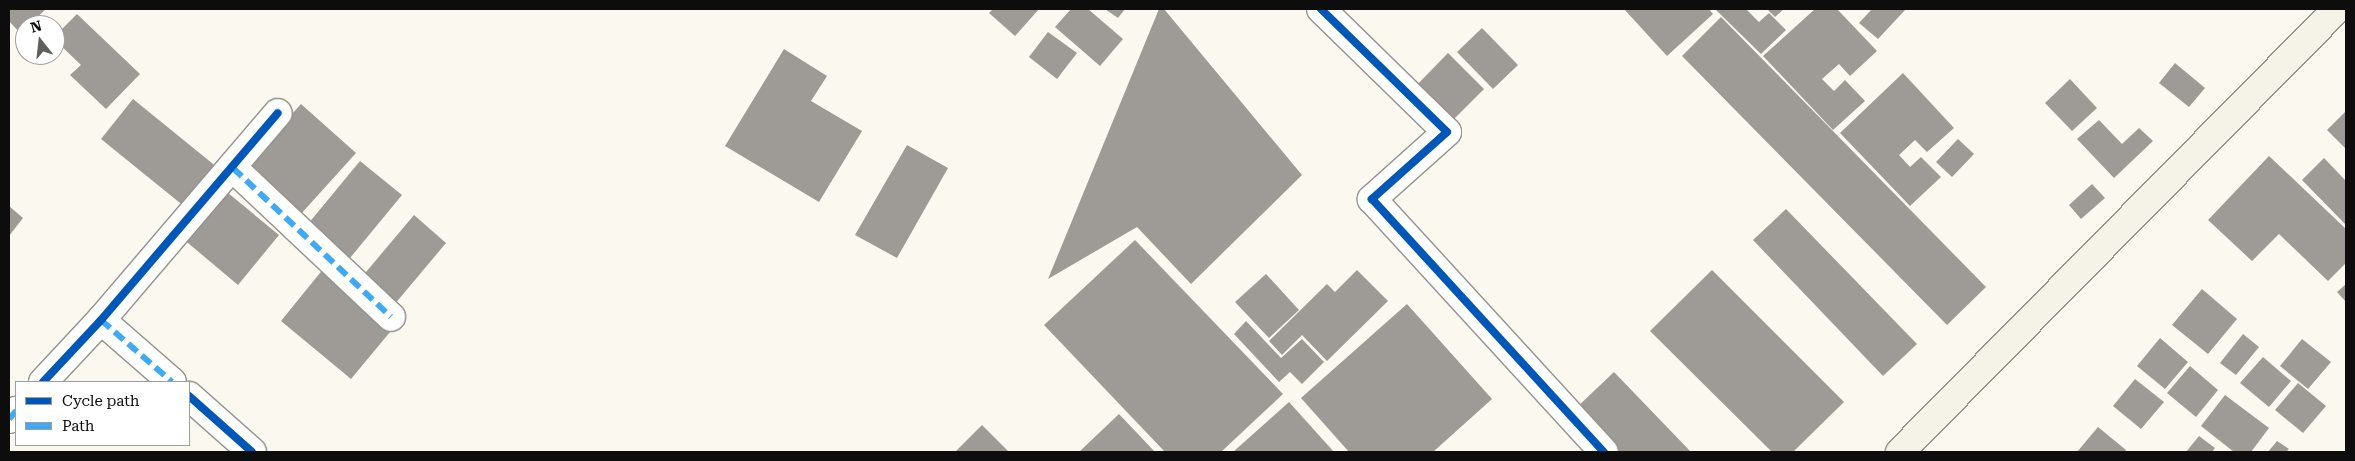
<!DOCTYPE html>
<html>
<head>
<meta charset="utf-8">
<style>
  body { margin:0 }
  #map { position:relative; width:2355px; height:461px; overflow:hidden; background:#fbf8f0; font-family:"Roboto Serif",serif }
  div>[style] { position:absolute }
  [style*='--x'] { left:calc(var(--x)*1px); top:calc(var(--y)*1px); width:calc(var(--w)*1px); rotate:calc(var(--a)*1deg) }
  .building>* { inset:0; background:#9e9a96 }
  .roads { filter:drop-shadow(1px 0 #94938f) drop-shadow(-1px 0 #94938f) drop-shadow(0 1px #94938f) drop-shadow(0 -1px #94938f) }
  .street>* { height:28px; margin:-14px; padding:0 14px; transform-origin:14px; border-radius:14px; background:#fefefd }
  .secondary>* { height:28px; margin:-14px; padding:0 14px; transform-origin:14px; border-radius:14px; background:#f5f3e8 }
  .quiet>* { height:6px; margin-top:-3px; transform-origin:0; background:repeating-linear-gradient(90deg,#3fa9f5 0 12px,transparent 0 18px) }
  .cycleway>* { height:8px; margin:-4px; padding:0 4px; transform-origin:4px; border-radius:4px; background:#0057b8 }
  span { translate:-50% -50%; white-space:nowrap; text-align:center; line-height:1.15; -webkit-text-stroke:5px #fff; paint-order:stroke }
  .frame { position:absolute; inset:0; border:10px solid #0d0d0d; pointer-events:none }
  .legend { position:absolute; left:15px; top:381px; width:175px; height:65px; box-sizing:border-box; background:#fff; border:1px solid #9e9e9e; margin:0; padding:6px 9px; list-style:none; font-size:15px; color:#0d0d0d }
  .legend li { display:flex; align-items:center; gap:10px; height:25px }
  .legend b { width:25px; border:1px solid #9e9e9e }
  .north { position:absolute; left:15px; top:15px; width:50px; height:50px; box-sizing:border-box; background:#fff; border:1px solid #9e9e9e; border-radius:50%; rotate:344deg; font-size:14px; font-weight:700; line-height:20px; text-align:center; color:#0d0d0d }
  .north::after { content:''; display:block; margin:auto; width:18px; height:22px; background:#605f5c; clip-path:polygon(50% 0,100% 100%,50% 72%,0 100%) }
</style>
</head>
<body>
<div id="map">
  <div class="building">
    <div style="clip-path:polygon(9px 9px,46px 9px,20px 33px,9px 21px)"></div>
    <div style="clip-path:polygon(993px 9px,1039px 9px,1015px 36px,989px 13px)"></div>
    <div style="clip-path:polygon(1071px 9px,1088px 9px,1123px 39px,1100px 66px,1055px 27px)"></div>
    <div style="clip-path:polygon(1105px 9px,1125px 9px,1118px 18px)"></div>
    <div style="clip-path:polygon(1159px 9px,1164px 9px,1302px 175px,1191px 284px,1137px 227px,1048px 279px)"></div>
    <div style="clip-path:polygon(1624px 9px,1709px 9px,1713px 14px,1667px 56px)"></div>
    <div style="clip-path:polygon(1715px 9px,1746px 9px,1759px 22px,1769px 13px,1786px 30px,1761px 54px)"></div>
    <div style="clip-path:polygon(1767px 9px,1784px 9px,1775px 17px)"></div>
    <div style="clip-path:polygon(1815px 9px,1837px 9px,1877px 51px,1850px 76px,1839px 64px,1822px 79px,1834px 91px,1845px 80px,1865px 101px,1833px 130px,1763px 56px)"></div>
    <div style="clip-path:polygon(1872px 9px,1906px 9px,1878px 39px,1859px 23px)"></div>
    <div style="clip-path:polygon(77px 14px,140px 74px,106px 109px,70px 75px,81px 65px,55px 40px,55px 36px)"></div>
    <div style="clip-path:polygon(1721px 17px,1986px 287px,1947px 325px,1682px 56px)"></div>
    <div style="clip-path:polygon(1482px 28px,1518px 65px,1493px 89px,1457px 52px)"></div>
    <div style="clip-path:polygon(1048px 32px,1077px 53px,1057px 79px,1029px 57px)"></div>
    <div style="clip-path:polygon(784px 49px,827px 76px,811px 101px,862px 131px,819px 202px,725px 146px)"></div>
    <div style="clip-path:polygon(1448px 53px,1484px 89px,1450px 123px,1414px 88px)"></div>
    <div style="clip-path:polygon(2175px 63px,2205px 88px,2189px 107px,2159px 83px)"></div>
    <div style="clip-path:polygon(1903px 73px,1954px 128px,1927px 152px,1915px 140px,1899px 155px,1910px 167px,1921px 157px,1941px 177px,1910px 206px,1840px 133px)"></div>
    <div style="clip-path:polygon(2070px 79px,2097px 108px,2072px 131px,2045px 103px)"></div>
    <div style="clip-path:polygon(133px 99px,218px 168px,185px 207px,101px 139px)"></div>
    <div style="clip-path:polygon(301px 104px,356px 153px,300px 215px,245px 166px)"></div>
    <div style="clip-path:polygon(2346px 111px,2346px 149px,2327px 130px)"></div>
    <div style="clip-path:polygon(2099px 120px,2122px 144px,2139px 128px,2153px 141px,2114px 178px,2077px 139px)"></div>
    <div style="clip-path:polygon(1958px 139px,1974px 154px,1952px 177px,1936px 162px)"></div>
    <div style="clip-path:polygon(907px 145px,948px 168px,897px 258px,855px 235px)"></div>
    <div style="clip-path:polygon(2269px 156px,2346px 229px,2346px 263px,2328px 281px,2279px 234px,2252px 261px,2208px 220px)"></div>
    <div style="clip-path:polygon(2324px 158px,2346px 181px,2346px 225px,2302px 180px)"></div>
    <div style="clip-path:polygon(360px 161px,402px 195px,350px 258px,308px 224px)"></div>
    <div style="clip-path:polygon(2092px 184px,2105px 198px,2081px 219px,2069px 205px)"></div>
    <div style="clip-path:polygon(222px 188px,279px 235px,238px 285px,182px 238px)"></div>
    <div style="clip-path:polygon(9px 206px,23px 218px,9px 236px)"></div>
    <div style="clip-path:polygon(1786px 209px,1917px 344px,1883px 376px,1753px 240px)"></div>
    <div style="clip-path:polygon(414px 215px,446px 243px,394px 305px,361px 278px)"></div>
    <div style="clip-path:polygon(1135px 240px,1283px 394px,1221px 452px,1165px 452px,1044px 325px)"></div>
    <div style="clip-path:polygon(324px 268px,395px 326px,351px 379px,281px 321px)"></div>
    <div style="clip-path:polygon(1357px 270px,1388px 301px,1327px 361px,1302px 335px,1282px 355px,1269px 341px,1327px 284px,1335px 292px)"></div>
    <div style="clip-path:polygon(1712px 270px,1844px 402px,1793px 452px,1772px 452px,1650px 331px)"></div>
    <div style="clip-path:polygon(1266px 274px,1299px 310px,1269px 338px,1235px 302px)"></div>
    <div style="clip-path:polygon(2346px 284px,2346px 302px,2337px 292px)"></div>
    <div style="clip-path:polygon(2202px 289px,2237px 319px,2208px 354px,2172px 325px)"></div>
    <div style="clip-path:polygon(1407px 304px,1492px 399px,1433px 452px,1349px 452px,1301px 398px)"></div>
    <div style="clip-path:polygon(1246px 321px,1281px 358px,1302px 339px,1324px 362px,1302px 384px,1290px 372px,1279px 382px,1234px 334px)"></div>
    <div style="clip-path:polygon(2243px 334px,2259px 347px,2236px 375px,2220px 363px)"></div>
    <div style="clip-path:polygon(2160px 338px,2188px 362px,2165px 389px,2137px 366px)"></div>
    <div style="clip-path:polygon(2302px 339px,2331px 362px,2308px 389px,2280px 366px)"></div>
    <div style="clip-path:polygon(2263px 357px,2291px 381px,2269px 407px,2240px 383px)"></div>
    <div style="clip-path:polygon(2190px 366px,2218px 390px,2196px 417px,2167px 393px)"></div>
    <div style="clip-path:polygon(1614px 372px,1691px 452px,1617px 452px,1575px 409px)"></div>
    <div style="clip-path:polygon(2135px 379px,2164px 402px,2141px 429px,2113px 406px)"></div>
    <div style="clip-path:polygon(2298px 383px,2326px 406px,2303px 433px,2275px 410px)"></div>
    <div style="clip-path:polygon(2225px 395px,2269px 428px,2251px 452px,2234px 452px,2201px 426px)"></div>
    <div style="clip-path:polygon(1289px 402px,1334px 452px,1233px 452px)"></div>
    <div style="clip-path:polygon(1119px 414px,1155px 452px,1079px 452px)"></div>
    <div style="clip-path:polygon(982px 425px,1009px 452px,955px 452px)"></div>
    <div style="clip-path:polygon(2098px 427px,2126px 450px,2125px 452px,2077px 452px)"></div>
    <div style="clip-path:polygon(2199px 436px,2215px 448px,2212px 452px,2186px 452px)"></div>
    <div style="clip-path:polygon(2277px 441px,2289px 449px,2286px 452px,2268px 452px)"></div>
  </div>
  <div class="roads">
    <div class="street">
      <div style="--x:1321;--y:9;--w:176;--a:44.3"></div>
      <div style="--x:1447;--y:132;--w:101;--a:138.2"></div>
      <div style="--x:1372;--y:199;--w:343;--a:47.5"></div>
      <div style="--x:233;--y:168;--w:217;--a:43.3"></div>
      <div style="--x:101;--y:320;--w:94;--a:41.1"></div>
      <div style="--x:43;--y:382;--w:85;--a:-46.9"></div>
      <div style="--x:101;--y:320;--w:272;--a:-49.5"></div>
      <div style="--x:189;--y:396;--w:84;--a:41.6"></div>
      <div style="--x:9;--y:419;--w:11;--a:-49"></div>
    </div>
    <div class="secondary">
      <div style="--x:1900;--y:452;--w:622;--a:-45.39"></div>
    </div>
  </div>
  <div class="quiet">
    <div style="--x:233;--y:168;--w:217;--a:43.3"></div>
    <div style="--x:101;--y:320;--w:94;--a:41.1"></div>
    <div style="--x:9;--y:419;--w:11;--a:-49"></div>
  </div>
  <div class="cycleway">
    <div style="--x:1321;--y:9;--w:176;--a:44.3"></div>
    <div style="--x:1447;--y:132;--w:101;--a:138.2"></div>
    <div style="--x:1372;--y:199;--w:343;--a:47.5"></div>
    <div style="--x:43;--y:382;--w:85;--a:-46.9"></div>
    <div style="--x:101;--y:320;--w:272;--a:-49.5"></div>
    <div style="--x:189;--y:396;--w:84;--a:41.6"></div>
  </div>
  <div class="frame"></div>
  <ul class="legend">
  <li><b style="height:6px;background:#0057b8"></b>Cycle path</li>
  <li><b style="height:6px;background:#3fa9f5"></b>Path</li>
  </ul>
  <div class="north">N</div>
</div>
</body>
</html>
